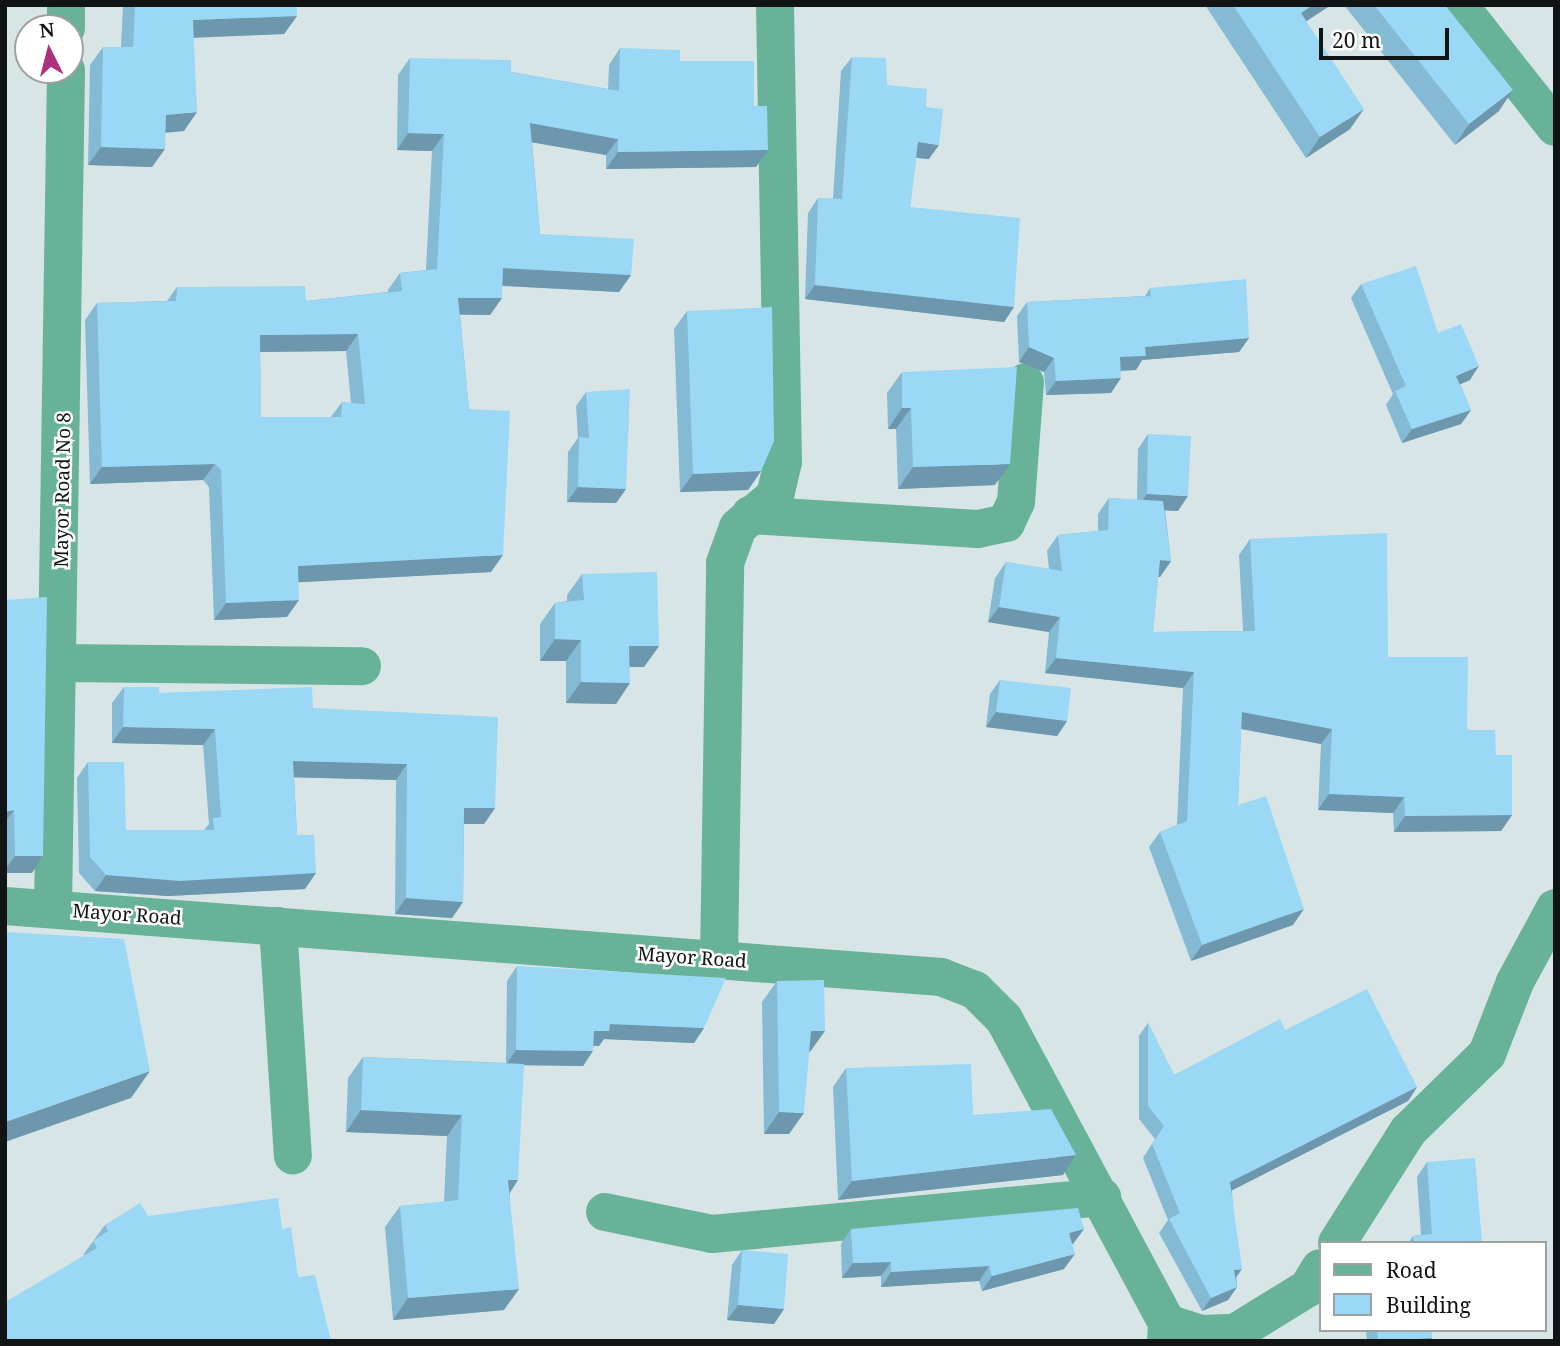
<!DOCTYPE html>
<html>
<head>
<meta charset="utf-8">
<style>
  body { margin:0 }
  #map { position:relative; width:1560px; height:1346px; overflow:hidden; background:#d8e5e6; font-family:"Noto Serif",serif }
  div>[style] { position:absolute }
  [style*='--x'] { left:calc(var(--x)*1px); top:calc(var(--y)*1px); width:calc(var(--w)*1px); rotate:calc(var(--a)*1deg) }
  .minor>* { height:38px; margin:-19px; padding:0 19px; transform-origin:19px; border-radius:19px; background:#68b29a }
  .wall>* { inset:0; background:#84bad3 }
  .shaded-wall>* { inset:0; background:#6c97ac }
  .building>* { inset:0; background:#9ad8f5 }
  span { translate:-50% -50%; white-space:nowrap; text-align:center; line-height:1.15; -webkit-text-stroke:5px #fff; paint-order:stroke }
  .street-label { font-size:19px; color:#101415 }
  .frame { position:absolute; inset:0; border:7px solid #101415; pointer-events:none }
  .legend { position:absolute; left:1319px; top:1241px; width:228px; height:91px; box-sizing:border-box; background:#fff; border:2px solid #9fa1a1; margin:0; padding:9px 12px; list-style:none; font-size:21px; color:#101415 }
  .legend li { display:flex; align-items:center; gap:14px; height:35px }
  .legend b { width:35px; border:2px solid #9fa1a1 }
  .north { position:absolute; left:14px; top:14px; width:70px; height:70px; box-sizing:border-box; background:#fff; border:2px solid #9fa1a1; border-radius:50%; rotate:354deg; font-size:19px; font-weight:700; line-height:28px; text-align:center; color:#101415 }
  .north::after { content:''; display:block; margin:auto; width:24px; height:32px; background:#ad3081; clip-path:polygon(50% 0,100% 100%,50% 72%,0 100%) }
  .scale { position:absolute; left:1319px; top:28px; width:130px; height:32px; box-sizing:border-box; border:4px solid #101415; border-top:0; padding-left:9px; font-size:21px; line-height:24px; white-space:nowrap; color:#101415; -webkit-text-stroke:5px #fff; paint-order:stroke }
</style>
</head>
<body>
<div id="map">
  <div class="minor">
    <div style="--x:66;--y:5;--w:23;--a:90"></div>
    <div style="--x:1459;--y:5;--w:155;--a:51.8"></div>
    <div style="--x:750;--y:515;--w:228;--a:3.5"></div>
    <div style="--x:978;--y:529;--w:29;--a:-12"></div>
    <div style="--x:1006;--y:523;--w:23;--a:-65"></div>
    <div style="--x:1016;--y:502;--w:120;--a:-85.7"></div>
    <div style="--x:60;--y:663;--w:302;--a:0.6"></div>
    <div style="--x:5;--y:906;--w:939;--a:4.34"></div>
    <div style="--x:941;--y:977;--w:36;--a:21"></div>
    <div style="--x:975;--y:990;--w:41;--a:45"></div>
    <div style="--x:1004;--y:1019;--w:345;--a:61.8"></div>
    <div style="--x:1167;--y:1323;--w:18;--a:93"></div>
    <div style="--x:53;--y:909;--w:839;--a:-89.11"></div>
    <div style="--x:278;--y:926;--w:230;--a:86.3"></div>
    <div style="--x:719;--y:960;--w:397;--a:-89.1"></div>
    <div style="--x:725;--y:563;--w:38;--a:-70"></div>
    <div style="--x:738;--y:527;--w:48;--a:-40"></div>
    <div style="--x:775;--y:496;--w:35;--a:-77"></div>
    <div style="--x:783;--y:462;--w:457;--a:-91"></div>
    <div style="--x:605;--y:1212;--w:109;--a:11.6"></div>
    <div style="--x:712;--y:1234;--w:392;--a:-5.4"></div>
    <div style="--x:1337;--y:1243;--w:133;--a:-57.6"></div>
    <div style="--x:1408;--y:1131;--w:110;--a:-44.3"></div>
    <div style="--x:1487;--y:1054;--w:77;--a:-68.7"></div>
    <div style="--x:1515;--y:982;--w:84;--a:-61.6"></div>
    <div style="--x:1167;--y:1323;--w:36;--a:18"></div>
    <div style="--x:1201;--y:1334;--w:34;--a:-2"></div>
    <div style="--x:1235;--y:1333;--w:86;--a:-31.7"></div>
    <div style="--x:1308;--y:1288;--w:23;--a:-59"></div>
  </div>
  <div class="wall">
    <div style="clip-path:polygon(123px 5px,297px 5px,297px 16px,284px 34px,193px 38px,184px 131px,165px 132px,152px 167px,88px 165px,90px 65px,103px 47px,121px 47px)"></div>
    <div style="clip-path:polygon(1205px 5px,1331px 5px,1306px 21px,1350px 129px,1306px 158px)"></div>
    <div style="clip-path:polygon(1344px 5px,1445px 5px,1499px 111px,1455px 145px)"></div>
    <div style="clip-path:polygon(evenodd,620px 48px,680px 61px,754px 106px,756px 167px,606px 169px,606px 155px,532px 142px,540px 234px,631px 275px,619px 292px,502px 286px,502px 298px,490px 315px,460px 315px,469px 409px,491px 572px,298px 582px,287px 617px,214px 620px,209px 487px,203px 480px,90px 484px,85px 320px,97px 303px,167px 301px,177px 287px,306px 301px,388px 292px,388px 290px,400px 273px,426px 270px,432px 151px,397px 150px,398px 75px,410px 58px,511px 72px,608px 89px,609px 65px,620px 48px,346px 351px,351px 403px,342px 402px,331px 417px,261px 417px,260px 352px,346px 351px)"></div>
    <div style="clip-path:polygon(852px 57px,887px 85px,926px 107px,929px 159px,916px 158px,910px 207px,1014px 307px,1004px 322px,805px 299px,808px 213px,818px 198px,833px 199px,841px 71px)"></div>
    <div style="clip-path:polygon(1361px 284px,1438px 333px,1470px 380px,1460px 384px,1471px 410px,1461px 424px,1402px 443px,1386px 405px,1393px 394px,1351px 298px)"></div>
    <div style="clip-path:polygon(1150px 288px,1249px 338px,1239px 352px,1142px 360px,1136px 370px,1121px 371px,1111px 393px,1046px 395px,1044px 372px,1019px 362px,1017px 316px,1027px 302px,1145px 296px)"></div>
    <div style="clip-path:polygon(687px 311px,761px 471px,748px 490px,680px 492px,674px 329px)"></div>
    <div style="clip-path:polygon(902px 372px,995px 485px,898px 489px,896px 429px,888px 429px,887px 393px)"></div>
    <div style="clip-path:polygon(586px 392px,626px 489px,616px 503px,567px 502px,568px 452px,578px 438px,576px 406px)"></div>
    <div style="clip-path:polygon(1148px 434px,1178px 511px,1165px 510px,1171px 561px,1160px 577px,1158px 577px,1153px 632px,1243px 631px,1239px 555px,1250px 539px,1388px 657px,1496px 755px,1512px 815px,1501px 831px,1394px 832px,1393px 813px,1318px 810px,1321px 744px,1241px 729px,1238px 805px,1293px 925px,1191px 961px,1149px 847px,1160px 832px,1177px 825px,1183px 688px,1045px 673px,1049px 632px,988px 622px,995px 578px,1006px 562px,1049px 569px,1047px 551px,1058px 535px,1098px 531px,1098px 514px,1109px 498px,1137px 500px,1138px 449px)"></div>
    <div style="clip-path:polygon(582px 574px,659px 646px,644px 667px,630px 667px,616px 704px,566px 703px,566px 661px,540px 661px,540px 624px,555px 603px,567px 601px,567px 595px)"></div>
    <div style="clip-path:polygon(5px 600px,32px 873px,5px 873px)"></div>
    <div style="clip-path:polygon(1000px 680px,1067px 721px,1057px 736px,986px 727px,990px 694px)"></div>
    <div style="clip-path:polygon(124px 687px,159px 693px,313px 708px,495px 808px,484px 824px,464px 824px,463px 902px,452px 918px,395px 914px,396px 780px,294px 777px,297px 835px,305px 889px,168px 896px,95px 891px,79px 873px,77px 778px,88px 762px,126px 830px,204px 830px,209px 824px,203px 745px,112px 743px,112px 703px)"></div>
    <div style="clip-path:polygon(517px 966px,704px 1028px,694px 1043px,604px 1039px,599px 1046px,594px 1046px,583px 1066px,524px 1065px,510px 1193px,504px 1310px,393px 1320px,385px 1227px,400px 1206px,444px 1202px,447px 1136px,346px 1132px,348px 1078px,363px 1057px,506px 1063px,507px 981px)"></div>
    <div style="clip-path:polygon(777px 981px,810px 1052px,809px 1052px,789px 1134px,764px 1134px,762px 1002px)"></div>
    <div style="clip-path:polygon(1148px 1023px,1174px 1075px,1285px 1030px,1417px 1087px,1408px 1101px,1232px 1190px,1237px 1287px,1228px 1300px,1202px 1311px,1159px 1233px,1168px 1220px,1143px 1158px,1155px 1139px,1139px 1119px,1139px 1036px)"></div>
    <div style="clip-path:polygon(846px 1068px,973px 1115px,1063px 1175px,838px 1200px,833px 1087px)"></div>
    <div style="clip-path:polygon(1427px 1162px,1482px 1243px,1408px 1243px,1413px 1236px,1421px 1235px,1417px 1177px)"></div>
    <div style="clip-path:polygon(148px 1216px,282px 1229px,298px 1277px,331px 1341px,83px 1255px,105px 1225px)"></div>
    <div style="clip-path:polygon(851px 1229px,1084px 1229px,1072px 1244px,1064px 1269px,982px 1291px,979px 1281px,881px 1287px,881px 1276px,842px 1278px,841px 1244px)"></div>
    <div style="clip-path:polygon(742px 1250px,784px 1309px,774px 1324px,727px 1320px,732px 1265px)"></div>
    <div style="clip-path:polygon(1366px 1330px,1432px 1330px,1430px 1341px,1367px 1341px)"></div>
  </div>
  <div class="shaded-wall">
    <div style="clip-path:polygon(1313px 5px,1331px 5px,1287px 34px,1301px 13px)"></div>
    <div style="clip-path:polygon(297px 16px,284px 34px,180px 38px,193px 20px)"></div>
    <div style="clip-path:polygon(1513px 90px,1499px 111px,1455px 145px,1469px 124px)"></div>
    <div style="clip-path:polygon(1364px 109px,1350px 129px,1306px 158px,1320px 137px)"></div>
    <div style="clip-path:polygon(197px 112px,184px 131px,153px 134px,166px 115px)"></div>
    <div style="clip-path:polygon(530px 123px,618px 139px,606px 155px,518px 140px)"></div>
    <div style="clip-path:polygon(408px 133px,444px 134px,432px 151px,397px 150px)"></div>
    <div style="clip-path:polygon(918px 142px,939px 145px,929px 159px,908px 157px)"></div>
    <div style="clip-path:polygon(101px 147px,165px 149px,152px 167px,88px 165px)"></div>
    <div style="clip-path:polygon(768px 150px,756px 167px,606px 169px,618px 152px)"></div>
    <div style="clip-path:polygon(503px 268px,631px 275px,619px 292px,491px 285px)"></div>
    <div style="clip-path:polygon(815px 285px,1014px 307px,1004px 322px,805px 299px)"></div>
    <div style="clip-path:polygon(458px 298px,502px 298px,490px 315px,447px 314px)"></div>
    <div style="clip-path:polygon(358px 334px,346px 351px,248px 352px,260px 335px)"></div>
    <div style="clip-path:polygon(1249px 338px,1239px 352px,1142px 360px,1136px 370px,1110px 371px,1120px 357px,1145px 347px)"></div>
    <div style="clip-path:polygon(1029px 347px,1054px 358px,1044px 372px,1019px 362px)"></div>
    <div style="clip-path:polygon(1479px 366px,1470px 380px,1447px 390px,1456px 376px)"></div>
    <div style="clip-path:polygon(1121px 378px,1111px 393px,1046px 395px,1056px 381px)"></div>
    <div style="clip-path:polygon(902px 408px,911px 408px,896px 429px,888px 429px)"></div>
    <div style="clip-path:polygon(1471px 410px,1461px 424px,1402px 443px,1412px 429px)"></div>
    <div style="clip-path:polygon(215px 464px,203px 480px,90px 484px,102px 467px)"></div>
    <div style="clip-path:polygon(1010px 464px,995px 485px,898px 489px,913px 467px)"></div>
    <div style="clip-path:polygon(761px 471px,748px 490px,680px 492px,693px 474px)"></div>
    <div style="clip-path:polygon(578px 487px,626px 489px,616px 503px,567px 502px)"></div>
    <div style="clip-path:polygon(1147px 494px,1188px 496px,1178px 511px,1137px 509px)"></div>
    <div style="clip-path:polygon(503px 555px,491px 572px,286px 583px,298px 566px)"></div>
    <div style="clip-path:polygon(1160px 560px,1171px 561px,1160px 577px,1149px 576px)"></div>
    <div style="clip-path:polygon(299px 600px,287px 617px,214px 620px,226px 603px)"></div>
    <div style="clip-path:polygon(999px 607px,1060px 617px,1049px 632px,988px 622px)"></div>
    <div style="clip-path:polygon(555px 639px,581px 640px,566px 661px,540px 661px)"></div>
    <div style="clip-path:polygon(629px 646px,659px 646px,644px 667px,615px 667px)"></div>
    <div style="clip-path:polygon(1056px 658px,1194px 672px,1183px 688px,1045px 673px)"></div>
    <div style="clip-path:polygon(581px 682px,630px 683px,616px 704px,566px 703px)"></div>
    <div style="clip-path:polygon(996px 712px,1067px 721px,1057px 736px,986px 727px)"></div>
    <div style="clip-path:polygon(1242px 712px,1332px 729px,1321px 744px,1231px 727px)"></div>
    <div style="clip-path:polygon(123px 727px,215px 729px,203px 745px,112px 743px)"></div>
    <div style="clip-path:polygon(293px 761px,407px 764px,396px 780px,282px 777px)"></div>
    <div style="clip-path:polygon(1329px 794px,1404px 797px,1393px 813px,1318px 810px)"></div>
    <div style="clip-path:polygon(464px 808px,495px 808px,484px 824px,453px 824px)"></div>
    <div style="clip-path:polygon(14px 810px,5px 822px,5px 812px)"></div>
    <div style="clip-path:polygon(1512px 815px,1501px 831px,1394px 832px,1405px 816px)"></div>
    <div style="clip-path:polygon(15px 856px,43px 856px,32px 873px,5px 873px,5px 870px)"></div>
    <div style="clip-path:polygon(316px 873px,305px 889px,168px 896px,95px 891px,106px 875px)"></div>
    <div style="clip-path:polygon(406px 898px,463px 902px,452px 918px,395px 914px)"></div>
    <div style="clip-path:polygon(1304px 909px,1293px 925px,1191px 961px,1202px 945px)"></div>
    <div style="clip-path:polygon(610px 1024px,704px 1028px,694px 1043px,604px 1039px,599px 1046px,584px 1045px,594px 1031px)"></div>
    <div style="clip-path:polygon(811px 1031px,825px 1031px,810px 1052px,796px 1052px)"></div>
    <div style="clip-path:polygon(516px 1050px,593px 1051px,583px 1066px,506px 1065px)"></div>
    <div style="clip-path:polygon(150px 1071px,131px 1098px,5px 1142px,5px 1122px)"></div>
    <div style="clip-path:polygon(1417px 1087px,1408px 1101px,1221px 1196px,1230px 1182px)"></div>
    <div style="clip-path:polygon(361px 1110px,462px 1115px,447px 1136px,346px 1132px)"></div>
    <div style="clip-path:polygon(779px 1112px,804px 1113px,789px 1134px,764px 1134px)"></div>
    <div style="clip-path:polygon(1076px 1155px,1063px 1175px,838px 1200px,852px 1181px)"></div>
    <div style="clip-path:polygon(508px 1180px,518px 1180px,504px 1202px)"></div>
    <div style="clip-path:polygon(1084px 1229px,1073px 1244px,1059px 1248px,1069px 1233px)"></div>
    <div style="clip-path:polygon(1075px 1254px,1064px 1269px,982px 1291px,992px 1276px)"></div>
    <div style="clip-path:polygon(891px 1262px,881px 1276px,842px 1278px,853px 1263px)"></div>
    <div style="clip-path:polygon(989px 1266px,979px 1281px,881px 1287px,891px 1272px)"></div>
    <div style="clip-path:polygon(1242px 1269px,1233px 1282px,1234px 1270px)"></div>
    <div style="clip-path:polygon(1237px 1287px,1228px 1300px,1202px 1311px,1211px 1298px)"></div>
    <div style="clip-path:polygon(519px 1289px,504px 1310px,393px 1320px,408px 1298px)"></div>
    <div style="clip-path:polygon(738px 1305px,784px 1309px,774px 1324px,727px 1320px)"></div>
    <div style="clip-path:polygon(1432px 1338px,1430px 1341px,1391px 1341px)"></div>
  </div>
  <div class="building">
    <div style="clip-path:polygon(135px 5px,297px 5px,297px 16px,193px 20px,197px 112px,166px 115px,165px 149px,101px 147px,103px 47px,133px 47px)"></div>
    <div style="clip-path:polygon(1233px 5px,1313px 5px,1301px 13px,1364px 109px,1320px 137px)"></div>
    <div style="clip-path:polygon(1374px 5px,1445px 5px,1513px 90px,1469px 124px)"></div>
    <div style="clip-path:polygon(evenodd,620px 48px,680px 50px,680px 61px,754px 61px,754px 106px,767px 106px,768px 150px,618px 152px,618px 139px,530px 123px,540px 234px,634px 239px,631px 275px,503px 268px,502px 298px,458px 298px,469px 409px,510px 411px,503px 555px,298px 566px,299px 600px,226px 603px,221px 470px,215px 464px,102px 467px,97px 303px,176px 301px,177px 287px,305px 286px,306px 301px,402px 291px,400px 273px,437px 269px,444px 134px,408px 133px,410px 58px,511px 60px,511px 72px,619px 91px,620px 48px,358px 334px,365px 404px,342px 402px,341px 417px,261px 417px,260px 335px,358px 334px)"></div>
    <div style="clip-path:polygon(852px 57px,886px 58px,887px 85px,927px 89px,926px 107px,943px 109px,939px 145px,918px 142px,910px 207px,1020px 218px,1014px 307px,815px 285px,818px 198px,842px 199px)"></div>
    <div style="clip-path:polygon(1416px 266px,1438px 333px,1461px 324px,1479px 366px,1456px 376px,1471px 410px,1412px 429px,1395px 391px,1406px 386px,1361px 284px)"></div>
    <div style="clip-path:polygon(1246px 279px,1249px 338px,1145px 347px,1146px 356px,1120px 357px,1121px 378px,1056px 381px,1054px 358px,1029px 347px,1027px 302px,1151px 296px,1150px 288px)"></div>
    <div style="clip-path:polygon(772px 307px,774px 441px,761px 471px,693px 474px,687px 311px)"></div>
    <div style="clip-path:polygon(1017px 367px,1010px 464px,913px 467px,911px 408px,902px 408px,902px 372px)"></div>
    <div style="clip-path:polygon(630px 389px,626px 489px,578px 487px,579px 437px,589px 438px,586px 392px)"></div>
    <div style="clip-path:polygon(1148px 434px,1191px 436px,1188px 496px,1147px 494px)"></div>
    <div style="clip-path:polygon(1109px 498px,1163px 501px,1171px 561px,1160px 560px,1153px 632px,1255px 631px,1250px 539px,1387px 533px,1388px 657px,1468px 657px,1467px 730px,1495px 730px,1496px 755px,1512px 755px,1512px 815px,1405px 816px,1404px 797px,1329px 794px,1332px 729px,1242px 712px,1238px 805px,1266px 796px,1304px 909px,1202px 945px,1160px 832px,1187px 821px,1194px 672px,1056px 658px,1060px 617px,999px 607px,1006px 562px,1062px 571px,1058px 535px,1108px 530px)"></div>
    <div style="clip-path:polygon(657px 572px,659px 646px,629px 646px,630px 683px,581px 682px,581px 640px,555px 639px,555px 603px,584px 600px,582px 574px)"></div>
    <div style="clip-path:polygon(47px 597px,43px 856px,15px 856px,14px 810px,5px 812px,5px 600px)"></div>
    <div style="clip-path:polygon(1000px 680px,1071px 688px,1067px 721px,996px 712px)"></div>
    <div style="clip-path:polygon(124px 687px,159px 687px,159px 693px,312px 687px,313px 708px,498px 717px,495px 808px,464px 808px,463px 902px,406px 898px,407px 764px,293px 761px,297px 835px,314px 835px,316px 873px,180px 881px,106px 875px,90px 857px,88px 762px,124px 762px,126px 830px,214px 830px,213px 818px,221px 817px,215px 729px,123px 727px)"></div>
    <div style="clip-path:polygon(5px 932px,124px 939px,150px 1071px,5px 1122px)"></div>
    <div style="clip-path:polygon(517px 966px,726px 978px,704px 1028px,610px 1024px,609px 1031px,594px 1031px,593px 1051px,516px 1050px)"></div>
    <div style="clip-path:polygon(824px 980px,825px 1031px,811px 1031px,804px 1113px,779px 1112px,777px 981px)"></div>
    <div style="clip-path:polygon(1367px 989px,1417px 1087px,1230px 1182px,1242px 1269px,1234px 1270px,1237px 1287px,1211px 1298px,1169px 1219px,1180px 1213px,1152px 1144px,1164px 1126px,1148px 1106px,1148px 1023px,1174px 1075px,1280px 1019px,1285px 1030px)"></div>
    <div style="clip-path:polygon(363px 1057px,524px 1064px,518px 1180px,508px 1180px,519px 1289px,408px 1298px,400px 1206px,458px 1200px,462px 1115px,361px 1110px)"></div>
    <div style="clip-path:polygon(971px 1064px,973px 1115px,1051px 1109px,1076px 1155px,852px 1181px,846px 1068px)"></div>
    <div style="clip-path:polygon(1475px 1158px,1482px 1243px,1414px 1243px,1413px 1236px,1432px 1234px,1427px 1162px)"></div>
    <div style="clip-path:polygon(278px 1198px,282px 1229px,291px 1227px,298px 1277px,315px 1275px,331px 1341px,5px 1341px,5px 1302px,97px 1248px,93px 1241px,108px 1231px,105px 1225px,140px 1203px,148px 1216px)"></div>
    <div style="clip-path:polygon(1078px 1208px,1084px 1229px,1069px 1233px,1075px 1254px,992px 1276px,989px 1266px,891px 1272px,891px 1262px,853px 1263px,851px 1229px)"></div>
    <div style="clip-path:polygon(742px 1250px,788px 1254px,784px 1309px,738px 1305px)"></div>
    <div style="clip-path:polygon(1377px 1330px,1432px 1330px,1432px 1338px,1378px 1341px)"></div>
  </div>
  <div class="street-label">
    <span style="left:63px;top:490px;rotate:-89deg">Mayor Road No 8</span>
    <span style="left:127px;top:915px;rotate:4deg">Mayor Road</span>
    <span style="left:692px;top:958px;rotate:4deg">Mayor Road</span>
  </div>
  <div class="frame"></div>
  <ul class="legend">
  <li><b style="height:9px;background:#68b29a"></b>Road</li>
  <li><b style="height:19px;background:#9ad8f5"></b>Building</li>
  </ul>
  <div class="north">N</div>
  <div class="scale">20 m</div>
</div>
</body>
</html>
